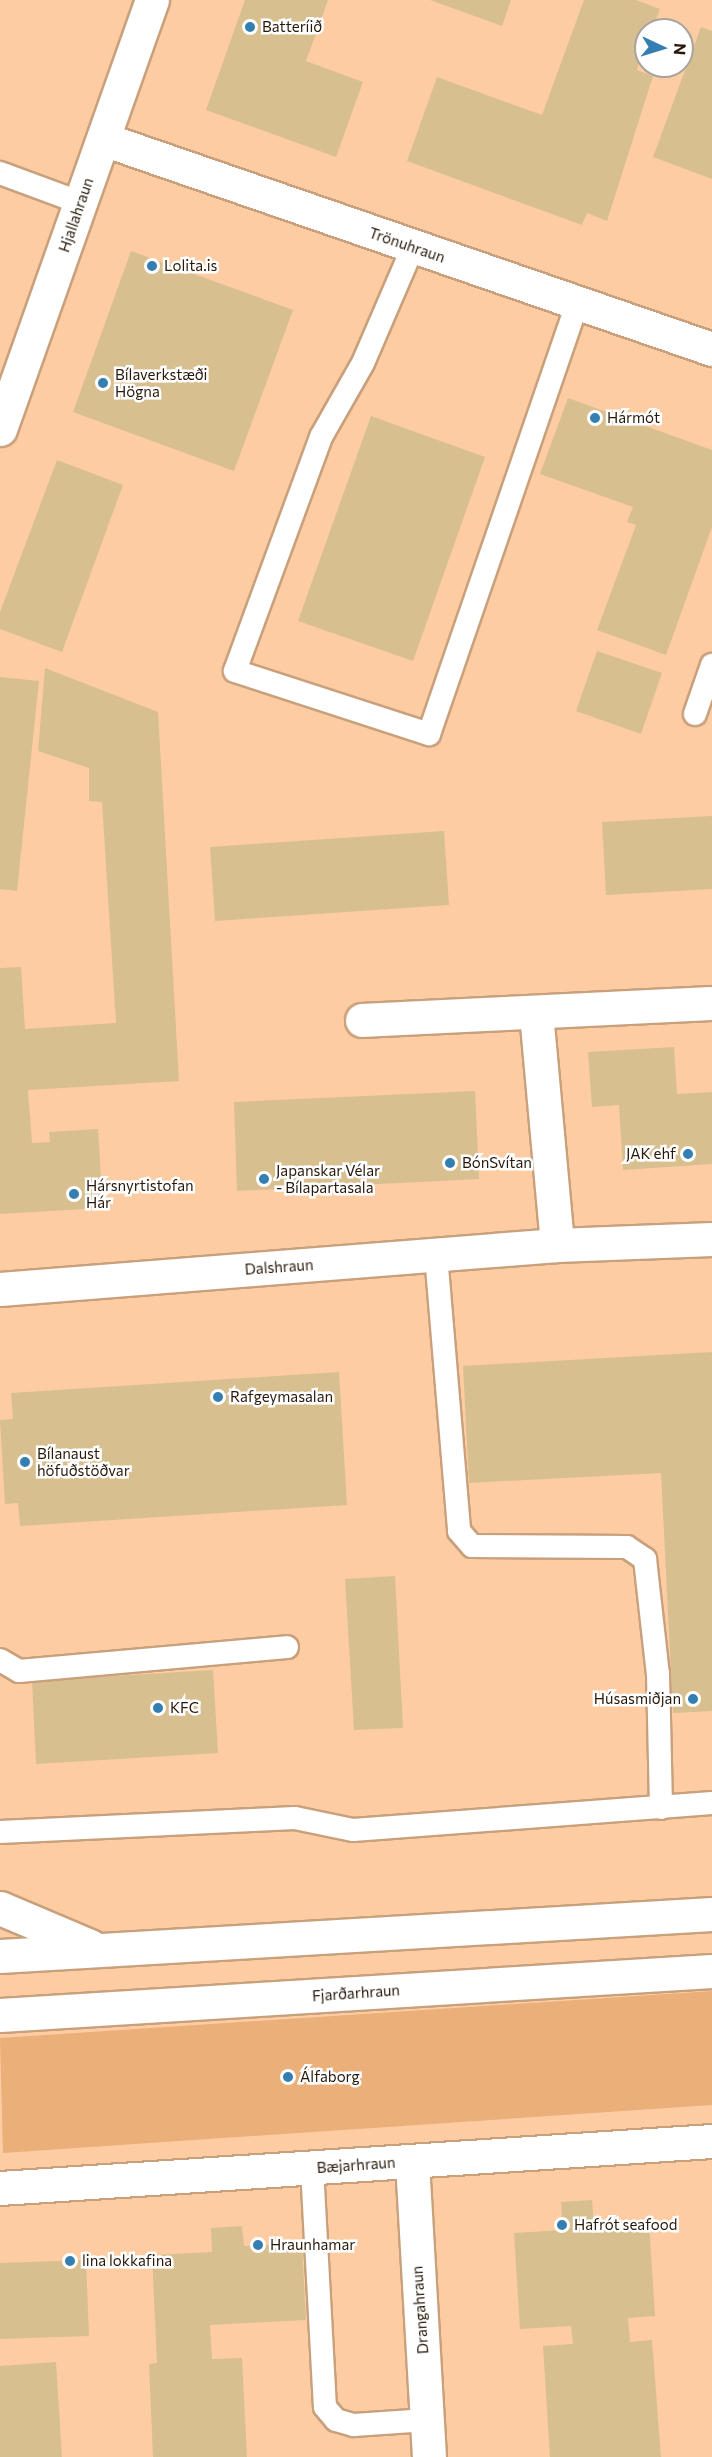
<!DOCTYPE html>
<html>
<head>
<meta charset="utf-8">
<style>
  body { margin:0 }
  #map { position:relative; width:712px; height:2457px; overflow:hidden; background:#fcdabd; font-family:Commissioner,sans-serif }
  div>[style] { position:absolute }
  [style*='--x'] { left:calc(var(--x)*1px); top:calc(var(--y)*1px); width:calc(var(--w)*1px); rotate:calc(var(--a)*1deg) }
  .built>* { inset:0; background:#fdcca2 }
  .green>* { inset:0; background:#ebaf7a }
  .building>* { inset:0; background:#d8bf90 }
  .roads { filter:drop-shadow(2px 0 #c8a07c) drop-shadow(-2px 0 #c8a07c) drop-shadow(0 2px #c8a07c) drop-shadow(0 -2px #c8a07c) }
  .service>* { height:22px; margin:-11px; padding:0 11px; transform-origin:11px; border-radius:11px; background:#fff }
  .minor>* { height:33px; margin:-16.5px; padding:0 16.5px; transform-origin:16.5px; border-radius:16.5px; background:#fff }
  .tertiary>* { height:33px; margin:-16.5px; padding:0 16.5px; transform-origin:16.5px; border-radius:16.5px; background:#fff }
  .primary>* { height:33px; margin:-16.5px; padding:0 16.5px; transform-origin:16.5px; border-radius:16.5px; background:#fff }
  .dots>* { width:16px; height:16px; translate:-50% -50%; box-sizing:border-box; border:3px solid #fff; border-radius:50% }
  span { translate:-50% -50%; white-space:nowrap; text-align:center; line-height:1.15; -webkit-text-stroke:5px #fff; paint-order:stroke }
  .poi-label { font-size:15px; color:#27180a }
  .left { translate:0 -50%; text-align:left }
  .right { translate:-100% -50%; text-align:right }
  .street-label { font-size:15px; color:#27180a }
  .north { position:absolute; left:634px; top:18px; width:60px; height:60px; box-sizing:border-box; background:#fff; border:2px solid #a9a39d; border-radius:50%; rotate:94deg; font-size:16px; font-weight:700; line-height:24px; text-align:center; color:#27180a }
  .north::after { content:''; display:block; margin:auto; width:21px; height:27px; background:#347eb2; clip-path:polygon(50% 0,100% 100%,50% 72%,0 100%) }
</style>
</head>
<body>
<div id="map">
  <div class="built">
    <div style="clip-path:polygon(evenodd,0 0,712px 0,712px 2457px,0 2457px,0 0,646px 30px,682px 30px,682px 66px,646px 66px,646px 30px)"></div>
  </div>
  <div class="green">
    <div style="clip-path:polygon(712px 1991px,712px 2105px,3px 2153px,0 2038px)"></div>
  </div>
  <div class="building">
    <div style="clip-path:polygon(245px 0,328px 0,306px 61px,363px 82px,336px 157px,206px 110px)"></div>
    <div style="clip-path:polygon(430px 0,511px 0,502px 26px)"></div>
    <div style="clip-path:polygon(584px 0,636px 0,660px 9px,652px 30px,646px 30px,637px 70px,653px 76px,607px 221px,587px 213px,582px 225px,407px 161px,437px 77px,542px 115px)"></div>
    <div style="clip-path:polygon(701px 27px,712px 31px,712px 179px,653px 157px)"></div>
    <div style="clip-path:polygon(131px 251px,293px 310px,234px 471px,73px 412px)"></div>
    <div style="clip-path:polygon(568px 398px,712px 450px,712px 527px,666px 655px,597px 630px,636px 525px,627px 522px,633px 507px,540px 474px)"></div>
    <div style="clip-path:polygon(371px 416px,485px 457px,413px 661px,298px 621px)"></div>
    <div style="clip-path:polygon(57px 460px,123px 485px,62px 652px,0 629px,0 612px)"></div>
    <div style="clip-path:polygon(597px 651px,662px 673px,641px 734px,576px 711px)"></div>
    <div style="clip-path:polygon(45px 668px,158px 712px,179px 1081px,28px 1090px,32px 1143px,50px 1142px,49px 1132px,98px 1129px,103px 1208px,0 1214px,0 968px,21px 967px,25px 1029px,116px 1023px,102px 802px,89px 801px,89px 768px,38px 751px)"></div>
    <div style="clip-path:polygon(0 677px,39px 681px,17px 891px,0 889px)"></div>
    <div style="clip-path:polygon(712px 816px,712px 889px,606px 895px,602px 822px)"></div>
    <div style="clip-path:polygon(444px 831px,449px 905px,215px 921px,210px 847px)"></div>
    <div style="clip-path:polygon(674px 1047px,677px 1094px,712px 1092px,712px 1164px,623px 1170px,619px 1105px,592px 1107px,588px 1052px)"></div>
    <div style="clip-path:polygon(475px 1091px,479px 1179px,237px 1191px,234px 1102px)"></div>
    <div style="clip-path:polygon(712px 1352px,712px 1711px,673px 1713px,661px 1473px,469px 1483px,463px 1366px)"></div>
    <div style="clip-path:polygon(339px 1372px,347px 1505px,20px 1526px,18px 1503px,5px 1504px,0 1420px,13px 1419px,11px 1393px)"></div>
    <div style="clip-path:polygon(395px 1576px,403px 1728px,354px 1730px,345px 1579px)"></div>
    <div style="clip-path:polygon(213px 1670px,218px 1753px,36px 1764px,32px 1681px)"></div>
    <div style="clip-path:polygon(592px 2200px,594px 2227px,649px 2223px,655px 2316px,628px 2318px,630px 2342px,652px 2340px,661px 2457px,550px 2457px,543px 2346px,573px 2344px,571px 2326px,520px 2329px,514px 2233px,563px 2230px,561px 2202px)"></div>
    <div style="clip-path:polygon(242px 2226px,244px 2246px,302px 2243px,306px 2320px,210px 2325px,212px 2359px,242px 2358px,247px 2457px,153px 2457px,149px 2364px,157px 2363px,152px 2255px,212px 2252px,211px 2228px)"></div>
    <div style="clip-path:polygon(86px 2260px,89px 2336px,0 2339px,0 2263px)"></div>
    <div style="clip-path:polygon(56px 2362px,62px 2457px,0 2457px,0 2366px)"></div>
  </div>
  <div class="roads">
    <div class="service">
      <div style="--x:0;--y:173;--w:86;--a:20.3"></div>
      <div style="--x:413;--y:247;--w:126;--a:113.3"></div>
      <div style="--x:363;--y:363;--w:85;--a:119.6"></div>
      <div style="--x:321;--y:437;--w:249;--a:110.2"></div>
      <div style="--x:235;--y:671;--w:204;--a:18"></div>
      <div style="--x:429;--y:734;--w:456;--a:-71"></div>
      <div style="--x:695;--y:714;--w:52;--a:-70.9"></div>
      <div style="--x:436;--y:1255;--w:277;--a:85.2"></div>
      <div style="--x:459;--y:1531;--w:20;--a:49"></div>
      <div style="--x:472;--y:1546;--w:155;--a:0.4"></div>
      <div style="--x:627;--y:1547;--w:22;--a:34"></div>
      <div style="--x:645;--y:1559;--w:116;--a:83.6"></div>
      <div style="--x:658;--y:1674;--w:134;--a:88.7"></div>
      <div style="--x:0;--y:1660;--w:22;--a:30"></div>
      <div style="--x:19;--y:1671;--w:269;--a:-5.1"></div>
      <div style="--x:0;--y:1832;--w:295;--a:-2.7"></div>
      <div style="--x:295;--y:1818;--w:59;--a:11.7"></div>
      <div style="--x:353;--y:1830;--w:360;--a:-4.3"></div>
      <div style="--x:312;--y:2168;--w:239;--a:86.9"></div>
      <div style="--x:325;--y:2407;--w:17;--a:50"></div>
      <div style="--x:336;--y:2420;--w:19;--a:16"></div>
      <div style="--x:354;--y:2425;--w:73;--a:-3.9"></div>
    </div>
    <div class="minor">
      <div style="--x:536;--y:1013;--w:233;--a:84.8"></div>
      <div style="--x:362;--y:1020;--w:348;--a:-2.8"></div>
      <div style="--x:0;--y:1289;--w:559;--a:-4.52"></div>
      <div style="--x:557;--y:1245;--w:155;--a:-2.2"></div>
      <div style="--x:412;--y:2162;--w:295;--a:86.7"></div>
      <div style="--x:0;--y:2188;--w:714;--a:-3.78"></div>
    </div>
    <div class="tertiary">
      <div style="--x:103;--y:139;--w:644;--a:19.03"></div>
      <div style="--x:0;--y:429;--w:455;--a:-70.5"></div>
    </div>
    <div class="primary">
      <div style="--x:0;--y:1908;--w:98;--a:22.9"></div>
      <div style="--x:0;--y:1956;--w:713;--a:-3.38"></div>
      <div style="--x:0;--y:2015;--w:713;--a:-3.54"></div>
    </div>
  </div>
  <div class="dots">
    <div style="left:250px;top:27px;background:#347eb2"></div>
    <div style="left:152px;top:266px;background:#347eb2"></div>
    <div style="left:103px;top:383px;background:#347eb2"></div>
    <div style="left:595px;top:418px;background:#347eb2"></div>
    <div style="left:688px;top:1154px;background:#347eb2"></div>
    <div style="left:450px;top:1163px;background:#347eb2"></div>
    <div style="left:264px;top:1179px;background:#347eb2"></div>
    <div style="left:74px;top:1194px;background:#347eb2"></div>
    <div style="left:218px;top:1397px;background:#347eb2"></div>
    <div style="left:25px;top:1462px;background:#347eb2"></div>
    <div style="left:693px;top:1699px;background:#347eb2"></div>
    <div style="left:158px;top:1708px;background:#347eb2"></div>
    <div style="left:288px;top:2077px;background:#347eb2"></div>
    <div style="left:562px;top:2225px;background:#347eb2"></div>
    <div style="left:258px;top:2245px;background:#347eb2"></div>
    <div style="left:70px;top:2261px;background:#347eb2"></div>
  </div>
  <div class="poi-label">
    <span class="left" style="left:262px;top:27px">Batteríið</span>
    <span class="left" style="left:164px;top:266px">Lolita.is</span>
    <span class="left" style="left:115px;top:383px">Bílaverkstæði<br>Högna</span>
    <span class="left" style="left:607px;top:418px">Hármót</span>
    <span class="right" style="left:676px;top:1154px">JAK ehf</span>
    <span class="left" style="left:462px;top:1163px">BónSvítan</span>
    <span class="left" style="left:276px;top:1179px">Japanskar Vélar<br>- Bílapartasala</span>
    <span class="left" style="left:86px;top:1194px">Hársnyrtistofan<br>Hár</span>
    <span class="left" style="left:230px;top:1397px">Rafgeymasalan</span>
    <span class="left" style="left:37px;top:1462px">Bílanaust<br>höfuðstöðvar</span>
    <span class="right" style="left:681px;top:1699px">Húsasmiðjan</span>
    <span class="left" style="left:170px;top:1708px">KFC</span>
    <span class="left" style="left:300px;top:2077px">Álfaborg</span>
    <span class="left" style="left:574px;top:2225px">Hafrót seafood</span>
    <span class="left" style="left:270px;top:2245px">Hraunhamar</span>
    <span class="left" style="left:82px;top:2261px">lina lokkafina</span>
  </div>
  <div class="street-label">
    <span style="left:76px;top:215px;rotate:-71deg">Hjallahraun</span>
    <span style="left:407px;top:245px;rotate:19deg">Trönuhraun</span>
    <span style="left:279px;top:1267px;rotate:-4deg">Dalshraun</span>
    <span style="left:356px;top:1993px;rotate:-4deg">Fjarðarhraun</span>
    <span style="left:356px;top:2165px;rotate:-4deg">Bæjarhraun</span>
    <span style="left:420px;top:2310px;rotate:-94deg">Drangahraun</span>
  </div>
  <div class="north">N</div>
</div>
</body>
</html>
